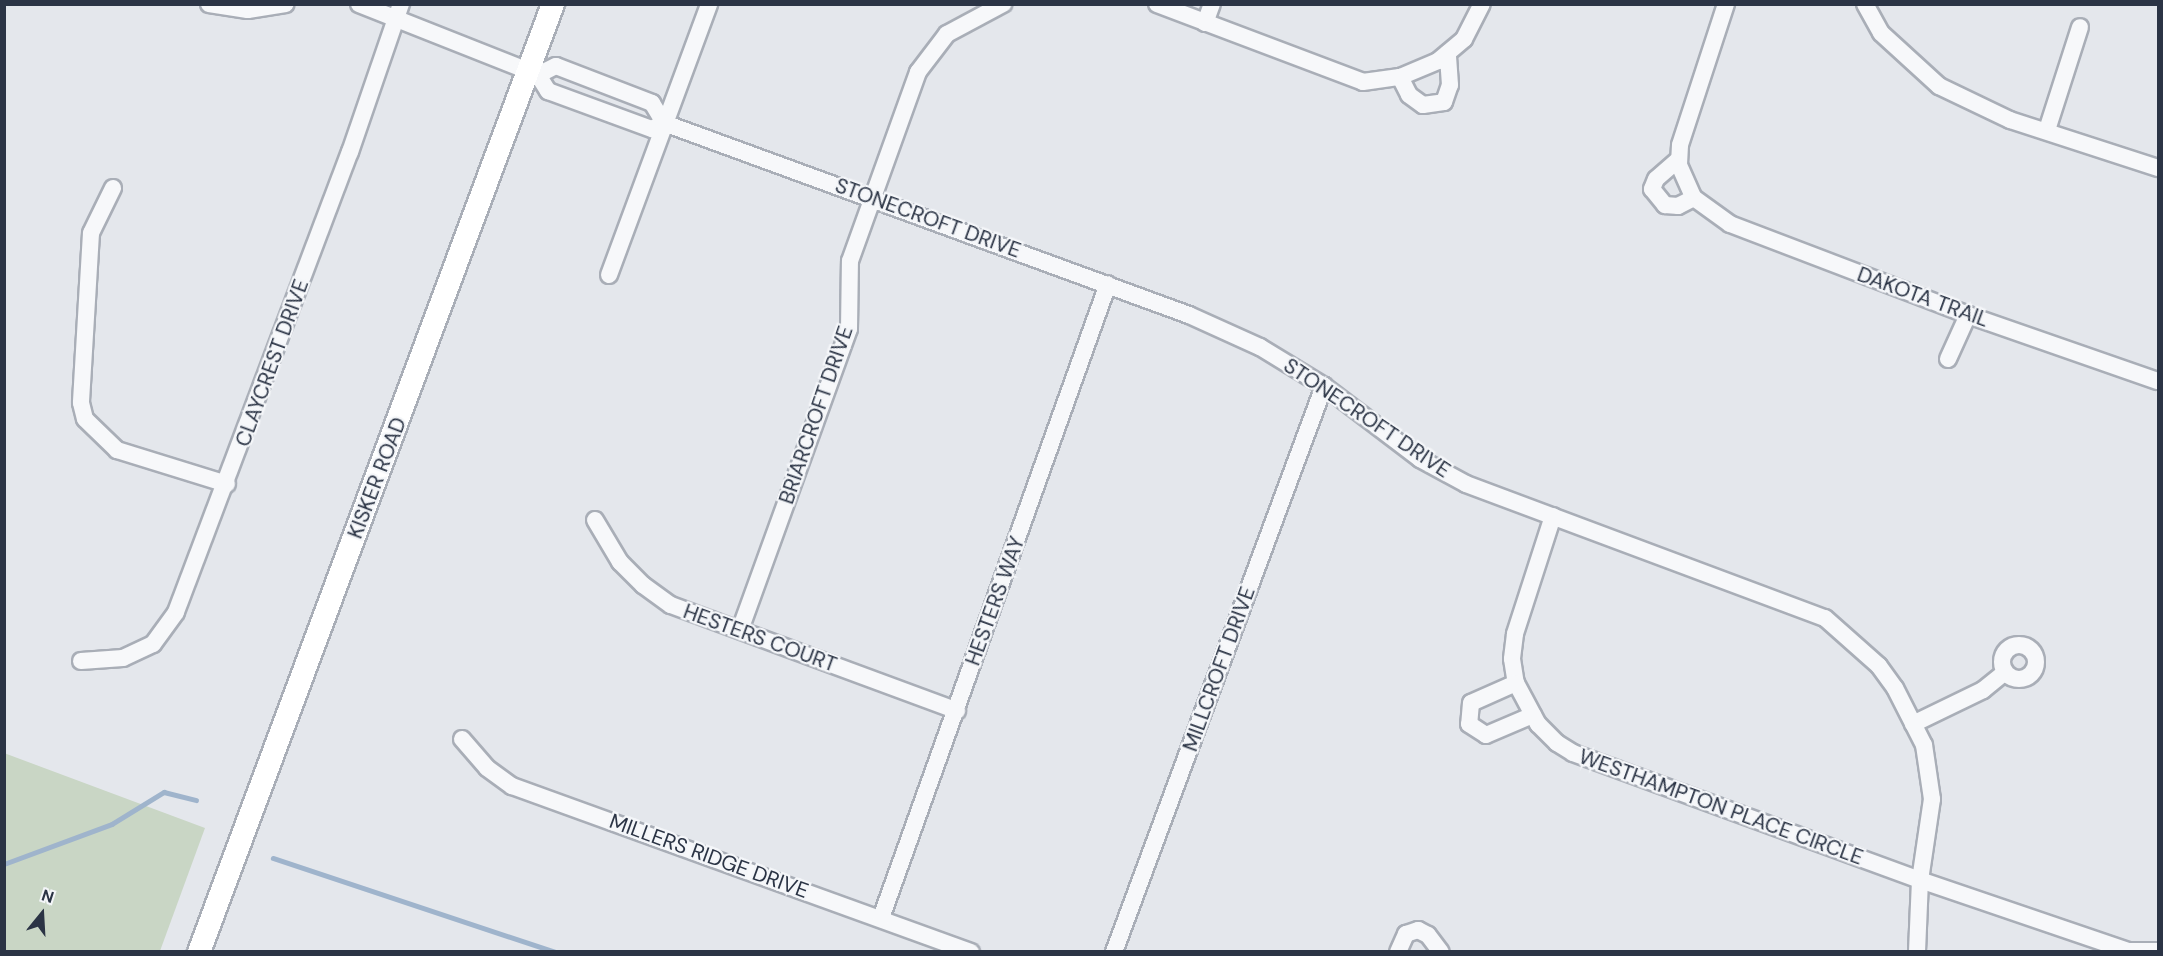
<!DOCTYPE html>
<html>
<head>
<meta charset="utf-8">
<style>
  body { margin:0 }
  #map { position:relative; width:2163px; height:956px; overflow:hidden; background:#e4e7ec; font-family:"DM Sans",sans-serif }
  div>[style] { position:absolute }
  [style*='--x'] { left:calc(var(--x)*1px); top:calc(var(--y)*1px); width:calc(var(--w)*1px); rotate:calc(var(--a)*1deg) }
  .green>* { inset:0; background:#c9d6c5 }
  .stream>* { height:4.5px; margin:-2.25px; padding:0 2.25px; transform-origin:2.25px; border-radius:2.25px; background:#9fb4cc }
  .roads { filter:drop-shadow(2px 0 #a9aeb7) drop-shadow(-2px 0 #a9aeb7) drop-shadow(0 2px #a9aeb7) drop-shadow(0 -2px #a9aeb7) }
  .minor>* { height:16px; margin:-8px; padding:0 8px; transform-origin:8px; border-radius:8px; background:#f7f8fa }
  .minor>.ring { margin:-8px; padding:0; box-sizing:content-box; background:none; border:16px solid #f7f8fa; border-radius:50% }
  .major>* { height:22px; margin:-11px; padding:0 11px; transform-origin:11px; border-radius:11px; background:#fff }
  span { translate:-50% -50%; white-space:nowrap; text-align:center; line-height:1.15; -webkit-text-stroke:4.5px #f4f6f9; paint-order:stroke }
  .street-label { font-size:21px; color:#2b3445 }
  .frame { position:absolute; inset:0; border:6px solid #2b3445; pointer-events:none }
  .north { position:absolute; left:12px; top:884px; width:60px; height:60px; -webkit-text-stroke:4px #f4f6f9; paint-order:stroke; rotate:18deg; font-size:16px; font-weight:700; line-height:24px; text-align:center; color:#2b3445 }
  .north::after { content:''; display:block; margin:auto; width:21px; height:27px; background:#2b3445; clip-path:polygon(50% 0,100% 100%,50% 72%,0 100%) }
</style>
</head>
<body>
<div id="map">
  <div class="green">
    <div style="clip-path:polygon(4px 753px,205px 828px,160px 951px,5px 951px)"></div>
  </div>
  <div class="stream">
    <div style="--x:273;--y:858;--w:297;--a:18.4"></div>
    <div style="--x:4;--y:864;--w:115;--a:-20.3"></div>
    <div style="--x:112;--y:824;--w:61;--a:-31.6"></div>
    <div style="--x:164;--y:792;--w:33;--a:14"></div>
  </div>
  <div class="roads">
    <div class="minor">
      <div style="--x:209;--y:4;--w:39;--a:9"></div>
      <div style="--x:248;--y:10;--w:38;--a:-9"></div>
      <div style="--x:359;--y:4;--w:193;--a:21.6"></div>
      <div style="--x:538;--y:75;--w:19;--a:58"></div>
      <div style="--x:548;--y:91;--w:111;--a:20.1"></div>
      <div style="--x:652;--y:129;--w:13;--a:-27"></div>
      <div style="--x:664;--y:123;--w:559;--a:20.09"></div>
      <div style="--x:1189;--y:315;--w:78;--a:24.3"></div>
      <div style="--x:1260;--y:347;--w:75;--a:31.4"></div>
      <div style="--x:1324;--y:386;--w:121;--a:37.2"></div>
      <div style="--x:1420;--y:459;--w:52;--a:28.5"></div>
      <div style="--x:1466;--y:484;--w:383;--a:20.5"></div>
      <div style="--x:1825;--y:618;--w:72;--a:41.6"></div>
      <div style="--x:1879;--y:666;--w:27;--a:54"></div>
      <div style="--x:1895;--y:688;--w:64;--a:63"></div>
      <div style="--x:1924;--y:745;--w:55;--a:81.6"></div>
      <div style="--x:1932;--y:799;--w:82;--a:98.4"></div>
      <div style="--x:1920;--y:880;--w:72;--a:92.4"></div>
      <div style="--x:1157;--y:4;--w:220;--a:20.7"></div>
      <div style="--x:1363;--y:82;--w:37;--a:-8"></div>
      <div style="--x:1400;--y:77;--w:41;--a:-22.8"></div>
      <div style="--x:1438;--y:61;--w:34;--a:-40"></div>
      <div style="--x:1464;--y:39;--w:39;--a:-63"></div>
      <div style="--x:1726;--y:4;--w:148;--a:108.1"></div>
      <div style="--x:1680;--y:145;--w:20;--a:93"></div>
      <div style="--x:1679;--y:165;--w:36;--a:66"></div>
      <div style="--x:1694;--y:198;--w:44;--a:35.8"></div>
      <div style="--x:1730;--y:224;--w:255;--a:20.9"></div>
      <div style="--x:1968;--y:315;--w:201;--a:19.2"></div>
      <div style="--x:1865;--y:4;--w:33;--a:61"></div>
      <div style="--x:1881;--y:33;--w:79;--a:42.4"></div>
      <div style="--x:1939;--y:86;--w:79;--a:25.6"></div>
      <div style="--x:2010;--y:120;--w:156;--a:18"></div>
      <div style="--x:1205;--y:23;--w:20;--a:-70"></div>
      <div style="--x:538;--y:75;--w:20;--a:-27"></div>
      <div style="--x:556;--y:66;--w:103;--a:21.1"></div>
      <div style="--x:652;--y:103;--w:23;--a:59"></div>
      <div style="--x:1400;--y:77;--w:20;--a:63"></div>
      <div style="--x:1409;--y:95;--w:17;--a:36"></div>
      <div style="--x:1423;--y:105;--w:21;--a:-8"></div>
      <div style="--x:1444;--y:102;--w:18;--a:-71"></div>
      <div style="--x:1450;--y:85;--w:32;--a:-94"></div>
      <div style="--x:2047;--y:130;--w:108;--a:-72.2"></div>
      <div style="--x:1679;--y:159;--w:30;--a:139"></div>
      <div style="--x:1656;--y:179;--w:11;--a:112"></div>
      <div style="--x:1652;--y:189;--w:21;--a:51"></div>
      <div style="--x:1665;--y:205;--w:13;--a:4"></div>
      <div style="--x:1678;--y:206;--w:18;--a:-27"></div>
      <div style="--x:113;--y:188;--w:50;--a:116.1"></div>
      <div style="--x:91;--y:233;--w:170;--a:93.4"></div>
      <div style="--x:81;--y:403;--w:16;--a:76"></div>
      <div style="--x:85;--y:419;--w:45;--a:44.1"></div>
      <div style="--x:117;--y:450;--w:115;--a:17.2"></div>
      <div style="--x:609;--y:275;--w:289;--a:-69.7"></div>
      <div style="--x:1948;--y:359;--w:48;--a:-65.6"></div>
      <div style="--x:1553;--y:516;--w:124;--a:107.9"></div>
      <div style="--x:1515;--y:634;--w:25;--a:97"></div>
      <div style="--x:1512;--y:659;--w:24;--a:81"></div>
      <div style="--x:1516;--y:683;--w:47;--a:61.8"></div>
      <div style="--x:1538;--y:724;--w:27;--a:45"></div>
      <div style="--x:1557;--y:743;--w:19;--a:32"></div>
      <div style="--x:1573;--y:753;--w:370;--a:20.1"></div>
      <div style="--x:1920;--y:880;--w:221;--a:18.8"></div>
      <div style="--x:2129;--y:951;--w:29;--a:0"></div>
      <div style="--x:595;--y:520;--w:49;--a:59.2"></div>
      <div style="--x:620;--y:562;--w:33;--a:45"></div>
      <div style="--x:643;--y:585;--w:34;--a:36"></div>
      <div style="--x:671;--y:605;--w:305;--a:20.3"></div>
      <div style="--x:740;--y:630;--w:320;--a:-70.1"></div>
      <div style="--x:849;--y:329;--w:68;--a:-89.2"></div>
      <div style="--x:850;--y:261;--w:201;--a:-70.2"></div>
      <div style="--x:918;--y:72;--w:48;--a:-52.7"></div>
      <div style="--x:947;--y:34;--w:64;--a:-28.2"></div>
      <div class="ring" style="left:2002px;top:645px;width:18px;height:18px"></div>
      <div style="--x:81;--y:661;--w:42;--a:-4.1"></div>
      <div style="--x:123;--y:658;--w:33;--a:-25"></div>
      <div style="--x:153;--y:644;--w:39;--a:-54"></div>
      <div style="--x:176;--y:612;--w:492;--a:-69.3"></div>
      <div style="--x:350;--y:152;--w:157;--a:-71"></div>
      <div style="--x:1516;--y:683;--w:49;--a:156"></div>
      <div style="--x:1471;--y:703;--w:21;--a:95"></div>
      <div style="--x:1469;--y:724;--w:20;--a:33"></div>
      <div style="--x:1486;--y:735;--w:51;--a:-23.1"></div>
      <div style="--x:1913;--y:724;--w:78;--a:-25.9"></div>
      <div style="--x:1983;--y:690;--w:28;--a:-39"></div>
      <div style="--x:462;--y:739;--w:38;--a:49"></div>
      <div style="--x:487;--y:768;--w:31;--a:36"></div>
      <div style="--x:512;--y:786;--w:488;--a:19.9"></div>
      <div style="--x:881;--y:918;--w:673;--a:-70.3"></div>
      <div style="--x:1114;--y:952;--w:604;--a:-69.64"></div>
      <div style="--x:1398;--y:952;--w:20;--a:-66"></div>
      <div style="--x:1406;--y:934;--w:13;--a:-18"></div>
      <div style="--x:1418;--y:930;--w:11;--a:27"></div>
      <div style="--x:1428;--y:935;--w:21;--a:53"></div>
    </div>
    <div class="major">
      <div style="--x:199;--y:952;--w:1012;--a:-69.52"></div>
    </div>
  </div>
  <div class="street-label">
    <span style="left:928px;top:218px;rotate:20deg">STONECROFT DRIVE</span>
    <span style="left:1923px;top:297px;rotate:20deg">DAKOTA TRAIL</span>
    <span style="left:272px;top:363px;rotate:-70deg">CLAYCREST DRIVE</span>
    <span style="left:816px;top:415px;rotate:-71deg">BRIARCROFT DRIVE</span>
    <span style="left:1367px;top:418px;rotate:34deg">STONECROFT DRIVE</span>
    <span style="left:377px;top:478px;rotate:-69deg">KISKER ROAD</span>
    <span style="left:995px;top:601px;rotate:-70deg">HESTERS WAY</span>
    <span style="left:760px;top:638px;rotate:20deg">HESTERS COURT</span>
    <span style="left:1219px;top:669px;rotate:-70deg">MILLCROFT DRIVE</span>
    <span style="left:1721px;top:807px;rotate:20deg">WESTHAMPTON PLACE CIRCLE</span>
    <span style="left:709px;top:856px;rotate:20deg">MILLERS RIDGE DRIVE</span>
  </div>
  <div class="frame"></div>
  <div class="north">N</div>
</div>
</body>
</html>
